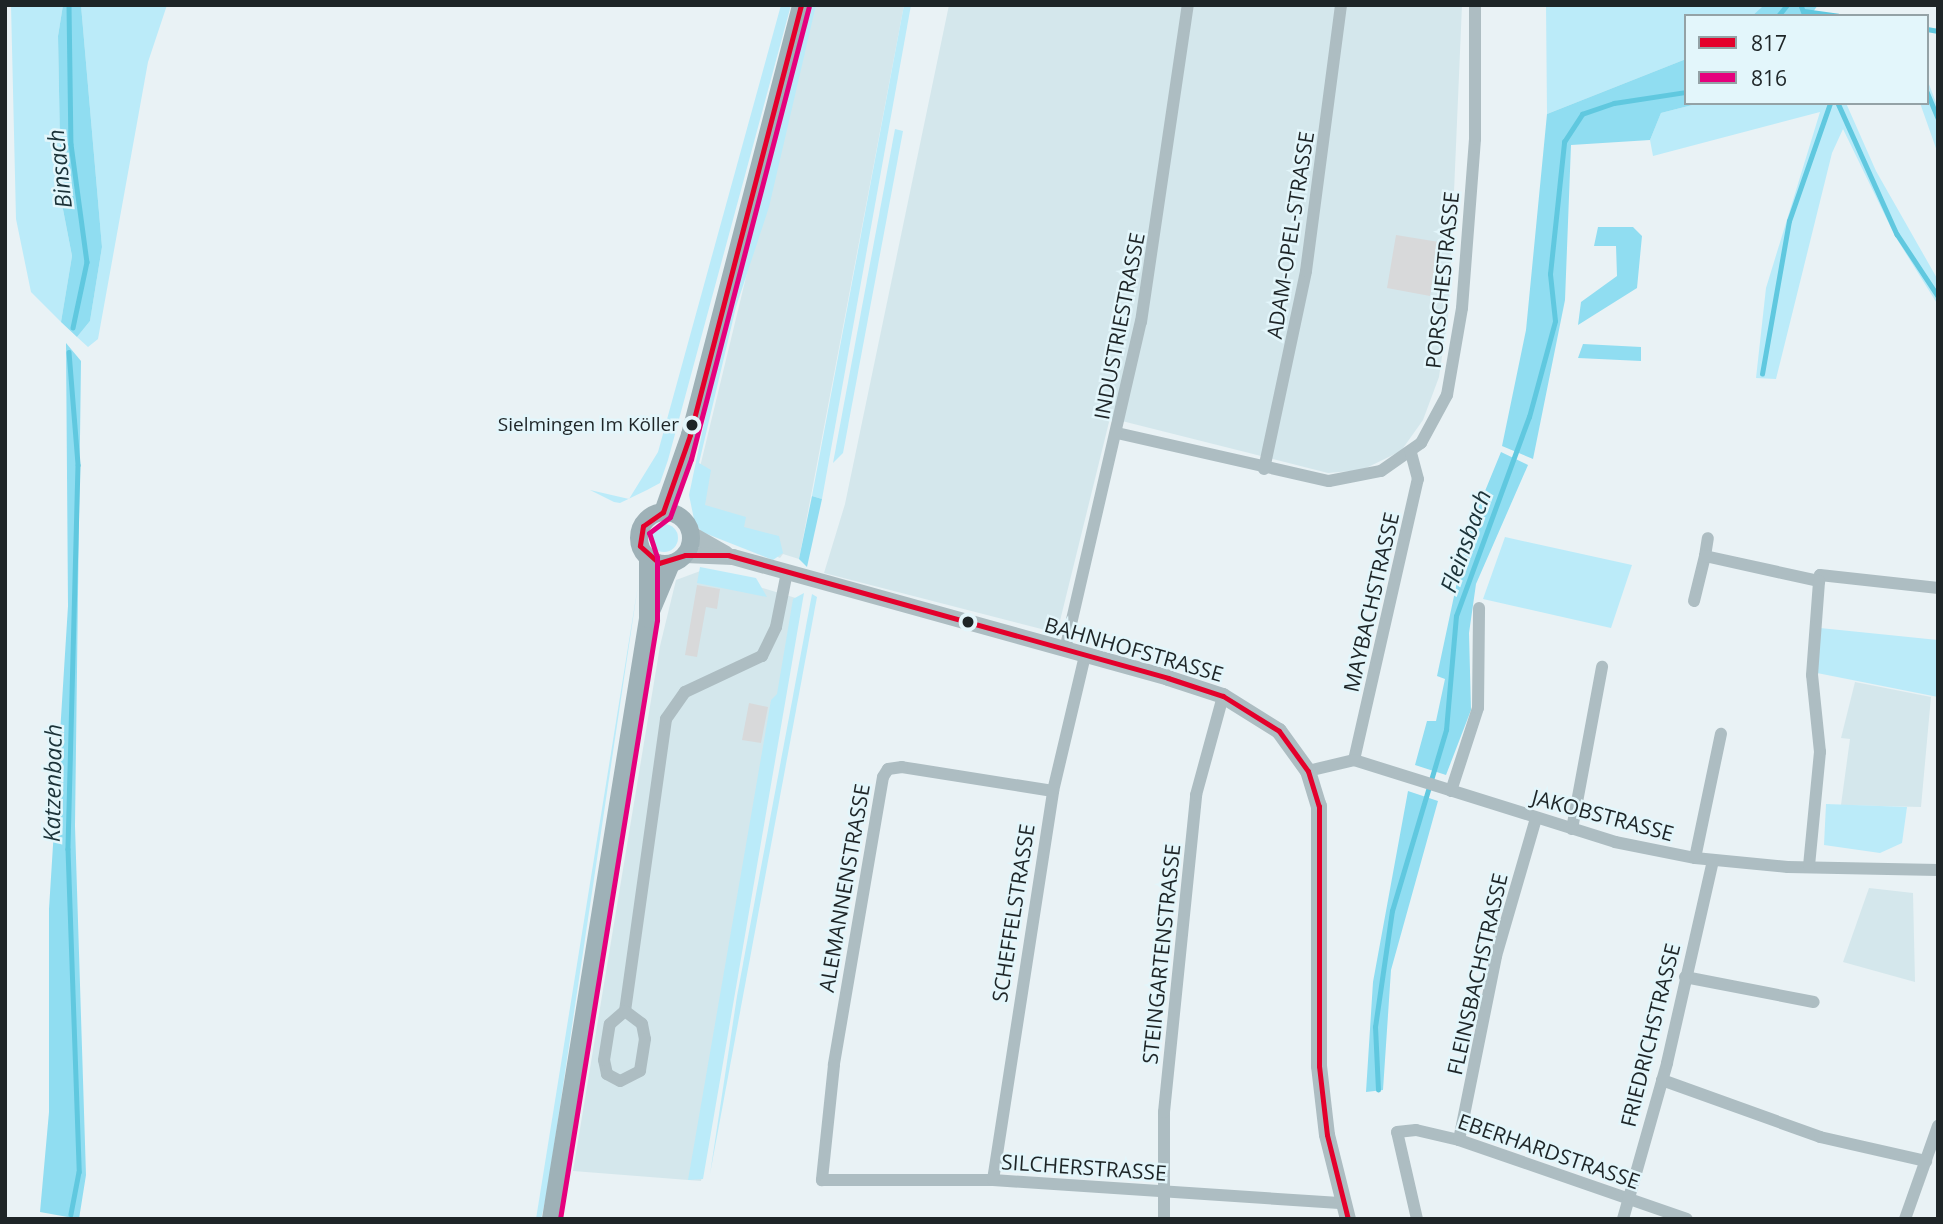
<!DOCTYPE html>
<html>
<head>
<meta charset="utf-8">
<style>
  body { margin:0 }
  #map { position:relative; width:1943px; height:1224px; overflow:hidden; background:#e9f2f5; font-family:"Open Sans",sans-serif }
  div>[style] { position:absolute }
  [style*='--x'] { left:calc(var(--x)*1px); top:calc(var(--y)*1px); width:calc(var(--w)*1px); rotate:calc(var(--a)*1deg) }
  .built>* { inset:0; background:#d4e7ec }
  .green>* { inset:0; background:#bbebf9 }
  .round { border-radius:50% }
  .forest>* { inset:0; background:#90ddf1 }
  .stream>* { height:4.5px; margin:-2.25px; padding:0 2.25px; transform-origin:2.25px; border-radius:2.25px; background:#60c8df }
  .building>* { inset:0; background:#d8d9da }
  .minor>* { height:12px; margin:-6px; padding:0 6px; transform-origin:6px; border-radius:6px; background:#adbdc2 }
  .tertiary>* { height:16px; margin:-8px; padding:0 8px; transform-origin:8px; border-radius:8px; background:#adbdc2 }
  .secondary>* { height:18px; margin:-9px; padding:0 9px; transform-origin:9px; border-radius:9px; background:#9eb1b7 }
  .secondary>.ring { margin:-9px; padding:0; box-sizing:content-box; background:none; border:18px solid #9eb1b7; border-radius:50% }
  .bus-1>* { height:5px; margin:-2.5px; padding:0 2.5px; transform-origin:2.5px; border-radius:2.5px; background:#e4002b }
  .bus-2>* { height:5px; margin:-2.5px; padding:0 2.5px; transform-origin:2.5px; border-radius:2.5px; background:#e5007d }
  .dots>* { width:19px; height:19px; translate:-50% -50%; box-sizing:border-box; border:4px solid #e3f6fb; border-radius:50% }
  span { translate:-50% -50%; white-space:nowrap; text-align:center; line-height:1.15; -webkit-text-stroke:5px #e3f6fb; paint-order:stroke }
  .bus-label { font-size:19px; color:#1e2527 }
  .right { translate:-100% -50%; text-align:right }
  .street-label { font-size:21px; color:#1e2527 }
  .water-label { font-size:23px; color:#1b3238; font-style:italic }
  .frame { position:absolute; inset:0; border:7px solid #1e2527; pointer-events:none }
  .legend { position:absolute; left:1684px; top:14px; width:245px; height:91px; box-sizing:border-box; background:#e3f6fb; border:2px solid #94a2a6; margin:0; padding:9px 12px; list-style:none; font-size:21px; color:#1e2527 }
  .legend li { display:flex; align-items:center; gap:14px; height:35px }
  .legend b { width:35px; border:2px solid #94a2a6 }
</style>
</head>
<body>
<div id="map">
  <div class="built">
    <div style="clip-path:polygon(812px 5px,904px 5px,799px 559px,783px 554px,780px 558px,702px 519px,700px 467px)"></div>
    <div style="clip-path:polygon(949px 5px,1462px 5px,1449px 309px,1439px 377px,1423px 420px,1401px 451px,1362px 470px,1328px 473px,1110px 418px,1057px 633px,824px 573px,845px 504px)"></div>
    <div style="clip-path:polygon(703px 570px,799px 599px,701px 1181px,573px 1171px,660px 646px,676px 580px)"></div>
    <div style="clip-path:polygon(1855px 682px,1931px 697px,1921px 807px,1841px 805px,1850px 739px,1841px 738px)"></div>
    <div style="clip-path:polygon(1869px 888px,1913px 893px,1915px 982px,1843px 962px)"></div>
  </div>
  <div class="green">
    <div style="clip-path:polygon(11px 5px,63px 5px,58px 36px,61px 199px,72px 256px,61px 322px,31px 292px,16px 219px)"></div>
    <div style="clip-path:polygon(81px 5px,167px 5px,148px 62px,98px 339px,88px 347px,77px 337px,90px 321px,102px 247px)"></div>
    <div style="clip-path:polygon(781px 5px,791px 5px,668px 460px,660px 483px,647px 490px,620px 503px,614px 502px,590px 490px,629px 499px,658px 452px)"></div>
    <div style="clip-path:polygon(806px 5px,816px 5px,769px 207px,736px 307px,699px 463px,711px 470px,705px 505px,746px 517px,744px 527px,779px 536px,783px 553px,773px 560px,702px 532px,695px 524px,689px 495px,728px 309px)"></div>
    <div style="clip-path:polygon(904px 5px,911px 5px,822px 499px,812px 496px)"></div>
    <div style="clip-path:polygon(1546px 5px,1764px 5px,1752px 16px,1686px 16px,1686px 59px,1547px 114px)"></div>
    <div style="clip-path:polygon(1927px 79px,1938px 108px,1938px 154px,1920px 103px,1927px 103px)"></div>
    <div style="clip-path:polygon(1700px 103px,1846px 103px,1876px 171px,1938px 280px,1938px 305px,1895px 236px,1843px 129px,1832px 153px,1776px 379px,1756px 378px,1766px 288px,1820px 112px,1653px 156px,1650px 140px,1661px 113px)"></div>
    <div style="clip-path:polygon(895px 129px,903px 131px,843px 453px,833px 463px)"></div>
    <div class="round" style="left:650px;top:524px;width:28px;height:28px"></div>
    <div style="clip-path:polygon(1505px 537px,1632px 565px,1611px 628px,1483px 599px)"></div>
    <div style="clip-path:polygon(700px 567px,756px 578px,767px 597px,697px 583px)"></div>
    <div style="clip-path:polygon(638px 585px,547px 1193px,541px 1219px,536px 1219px)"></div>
    <div style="clip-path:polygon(804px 593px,703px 1179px,688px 1180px,771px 700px,777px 694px,793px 599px)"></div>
    <div style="clip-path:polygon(812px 594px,817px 597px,710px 1174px,737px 996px)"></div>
    <div style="clip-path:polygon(1820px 628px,1938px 640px,1938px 697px,1817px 673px)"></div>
    <div style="clip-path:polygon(1826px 804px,1907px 807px,1902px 843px,1880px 853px,1824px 845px)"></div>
  </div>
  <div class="forest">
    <div style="clip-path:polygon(63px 5px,81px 5px,102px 247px,90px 321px,77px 337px,61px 322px,72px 256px,61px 199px,58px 36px)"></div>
    <div style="clip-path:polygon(1764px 5px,1818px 5px,1810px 16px,1752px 16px)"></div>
    <div style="clip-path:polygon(1686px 59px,1686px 103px,1700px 103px,1661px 113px,1650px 140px,1571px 145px,1565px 300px,1533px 459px,1502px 446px,1526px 330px,1547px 114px)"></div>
    <div style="clip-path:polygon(1598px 227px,1633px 227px,1642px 236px,1637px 288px,1578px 325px,1581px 302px,1617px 276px,1616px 246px,1594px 246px)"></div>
    <div style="clip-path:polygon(66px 343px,81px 361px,75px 826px,86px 1175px,79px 1219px,40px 1212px,49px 1112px,49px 909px,68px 606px)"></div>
    <div style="clip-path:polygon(1583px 344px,1641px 347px,1641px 361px,1578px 358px)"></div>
    <div style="clip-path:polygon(1501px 452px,1528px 465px,1476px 584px,1469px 633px,1471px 710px,1446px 775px,1415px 765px,1427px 721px,1436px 721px,1445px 679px,1437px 676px,1467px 535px)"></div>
    <div style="clip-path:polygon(812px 496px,822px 499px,807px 567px,799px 559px)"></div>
    <div style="clip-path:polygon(1408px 791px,1438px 801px,1391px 970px,1383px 1090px,1366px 1092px,1373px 982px)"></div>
  </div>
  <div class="stream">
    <div style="--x:69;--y:5;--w:139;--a:89.2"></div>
    <div style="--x:71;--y:144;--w:119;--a:82.3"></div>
    <div style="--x:87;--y:262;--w:67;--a:102"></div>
    <div style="--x:1801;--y:5;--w:12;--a:70"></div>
    <div style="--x:1804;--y:11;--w:34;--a:8"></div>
    <div style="--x:1778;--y:16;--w:14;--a:-51"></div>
    <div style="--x:1927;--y:29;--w:11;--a:10"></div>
    <div style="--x:1927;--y:92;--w:28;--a:67"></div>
    <div style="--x:1838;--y:103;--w:144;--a:65.8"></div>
    <div style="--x:1897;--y:234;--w:74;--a:56.5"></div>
    <div style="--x:69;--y:352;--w:113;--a:85.4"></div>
    <div style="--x:78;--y:465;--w:384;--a:91.5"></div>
    <div style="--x:68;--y:849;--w:323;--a:88"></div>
    <div style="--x:79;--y:1172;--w:43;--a:100.8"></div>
    <div style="--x:1762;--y:374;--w:155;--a:-80"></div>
    <div style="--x:1789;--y:221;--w:125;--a:-70.8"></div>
    <div style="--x:1378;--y:1090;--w:63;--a:-92.7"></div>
    <div style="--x:1375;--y:1027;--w:117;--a:-81.7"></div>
    <div style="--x:1392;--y:911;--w:189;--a:-73.4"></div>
    <div style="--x:1446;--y:730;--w:114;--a:-85"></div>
    <div style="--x:1456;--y:616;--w:212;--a:-69.9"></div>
    <div style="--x:1529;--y:417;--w:99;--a:-74.8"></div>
    <div style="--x:1555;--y:321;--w:47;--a:-96.1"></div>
    <div style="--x:1550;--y:274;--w:133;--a:-83.9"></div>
    <div style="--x:1564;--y:142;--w:33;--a:-57"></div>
    <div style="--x:1582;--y:114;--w:34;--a:-19"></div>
    <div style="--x:1614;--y:103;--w:73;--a:-8.7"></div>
  </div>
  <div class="building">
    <div style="clip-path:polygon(1396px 235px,1439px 242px,1430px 296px,1387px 288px)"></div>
    <div style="clip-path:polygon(697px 585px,720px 589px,717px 609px,706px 607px,697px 657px,685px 655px)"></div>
    <div style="clip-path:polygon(749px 703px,768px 707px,761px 743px,742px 740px)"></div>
  </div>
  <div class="minor">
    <div style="--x:1117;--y:433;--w:217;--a:12.8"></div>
    <div style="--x:1329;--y:481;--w:53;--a:-10.9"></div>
    <div style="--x:1381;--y:471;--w:49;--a:-35"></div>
    <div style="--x:1421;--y:443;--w:55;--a:-61.6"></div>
    <div style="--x:1447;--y:395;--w:88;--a:-80.2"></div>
    <div style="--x:1462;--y:308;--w:169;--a:-85.6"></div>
    <div style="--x:1475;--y:139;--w:134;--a:-90"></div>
    <div style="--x:1264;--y:469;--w:202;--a:-78"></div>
    <div style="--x:1306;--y:271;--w:268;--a:-82.5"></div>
    <div style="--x:1705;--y:556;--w:18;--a:-81"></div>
    <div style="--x:1819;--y:581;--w:6;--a:-81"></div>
    <div style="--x:1820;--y:575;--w:119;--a:6.3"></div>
    <div style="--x:1694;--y:601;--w:46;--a:-76.3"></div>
    <div style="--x:1705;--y:556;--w:117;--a:12.4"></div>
    <div style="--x:1065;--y:650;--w:337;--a:-77"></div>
    <div style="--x:1141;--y:322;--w:320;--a:-81.6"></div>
    <div style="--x:1354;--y:760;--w:288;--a:-77.2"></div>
    <div style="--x:1418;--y:479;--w:28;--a:-105"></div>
    <div style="--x:1308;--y:771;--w:47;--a:-13.4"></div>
    <div style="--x:1354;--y:760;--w:274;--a:17.4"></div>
    <div style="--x:1615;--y:842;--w:82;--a:11.3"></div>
    <div style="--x:1695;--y:858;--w:93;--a:5.5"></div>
    <div style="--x:1788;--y:867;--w:150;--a:1.1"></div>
    <div style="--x:1053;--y:791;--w:153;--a:-171"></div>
    <div style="--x:902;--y:767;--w:14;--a:172"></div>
    <div style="--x:888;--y:769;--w:9;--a:122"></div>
    <div style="--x:883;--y:777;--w:292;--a:99.7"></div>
    <div style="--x:834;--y:1065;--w:116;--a:96"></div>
    <div style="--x:822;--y:1180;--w:171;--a:0"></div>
    <div style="--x:993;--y:1180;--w:351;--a:3.8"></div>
    <div style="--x:1451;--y:791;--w:87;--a:-72"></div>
    <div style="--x:1478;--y:708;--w:100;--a:-89.4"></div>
    <div style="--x:1572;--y:829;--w:165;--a:-79.5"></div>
    <div style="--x:1695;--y:858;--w:127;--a:-78.2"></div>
    <div style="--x:1809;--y:866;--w:115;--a:-84.5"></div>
    <div style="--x:1820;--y:752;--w:77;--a:-95.9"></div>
    <div style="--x:1812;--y:675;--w:94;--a:-85.7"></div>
    <div style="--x:1685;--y:977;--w:131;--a:11"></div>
    <div style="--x:625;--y:1011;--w:295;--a:-82"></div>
    <div style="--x:666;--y:719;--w:33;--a:-55"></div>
    <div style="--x:685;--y:692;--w:85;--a:-25.1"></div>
    <div style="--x:762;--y:656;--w:32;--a:-64"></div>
    <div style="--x:776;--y:627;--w:56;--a:-78.7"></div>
    <div style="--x:625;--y:1011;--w:21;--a:37"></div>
    <div style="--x:642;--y:1024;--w:15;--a:79"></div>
    <div style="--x:645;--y:1039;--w:32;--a:99"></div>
    <div style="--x:640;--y:1071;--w:22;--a:153"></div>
    <div style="--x:620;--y:1081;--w:15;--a:-152"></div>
    <div style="--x:607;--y:1074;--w:14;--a:-102"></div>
    <div style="--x:604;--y:1060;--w:36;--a:-81"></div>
    <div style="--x:610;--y:1024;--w:20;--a:-41"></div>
    <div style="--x:1662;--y:1080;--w:168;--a:19.8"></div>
    <div style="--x:1820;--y:1137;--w:109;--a:12.8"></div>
    <div style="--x:1459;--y:1140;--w:188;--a:-78.6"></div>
    <div style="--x:1496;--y:956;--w:144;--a:-73.8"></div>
    <div style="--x:993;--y:1180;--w:394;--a:-81.2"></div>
    <div style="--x:1053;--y:791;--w:139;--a:-76.7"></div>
    <div style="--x:1164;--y:1219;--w:107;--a:-90"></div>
    <div style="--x:1164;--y:1112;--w:319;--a:-84.2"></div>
    <div style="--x:1196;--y:795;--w:103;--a:-74.7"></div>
    <div style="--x:1417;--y:1219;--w:89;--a:-102.9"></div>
    <div style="--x:1397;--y:1132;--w:19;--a:-6"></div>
    <div style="--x:1416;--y:1130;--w:44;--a:13.1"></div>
    <div style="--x:1459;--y:1140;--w:241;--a:19.1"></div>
    <div style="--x:1623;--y:1219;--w:162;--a:-74.2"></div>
    <div style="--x:1667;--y:1063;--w:207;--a:-77.2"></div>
    <div style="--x:1905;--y:1219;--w:99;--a:-70.5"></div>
  </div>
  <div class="tertiary">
    <div style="--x:691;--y:534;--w:40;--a:29.7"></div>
    <div style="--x:685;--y:555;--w:48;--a:2.4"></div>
    <div style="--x:733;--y:557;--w:452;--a:15.5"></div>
    <div style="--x:1168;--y:678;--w:58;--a:18.1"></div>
    <div style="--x:1223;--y:696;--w:66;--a:32"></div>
    <div style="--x:1279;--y:731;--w:49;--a:54.1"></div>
    <div style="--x:1308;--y:771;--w:37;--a:73"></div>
    <div style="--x:1319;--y:806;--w:260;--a:90"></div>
    <div style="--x:1319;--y:1066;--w:69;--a:83.4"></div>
    <div style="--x:1327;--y:1135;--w:87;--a:76"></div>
  </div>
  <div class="secondary">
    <div style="--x:663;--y:512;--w:82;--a:-70.7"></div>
    <div style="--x:690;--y:435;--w:444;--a:-75.5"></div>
    <div class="ring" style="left:639px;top:512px;width:34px;height:34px"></div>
    <div style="--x:652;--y:609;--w:49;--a:-67.1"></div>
    <div style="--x:551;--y:1219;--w:608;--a:-80.82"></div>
    <div style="--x:648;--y:619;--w:61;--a:-90"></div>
  </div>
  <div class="bus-1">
    <div style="--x:801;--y:5;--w:444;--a:104.5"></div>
    <div style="--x:690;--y:435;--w:82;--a:109.3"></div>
    <div style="--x:663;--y:512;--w:24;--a:145"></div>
    <div style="--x:643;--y:526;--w:20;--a:99"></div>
    <div style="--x:640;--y:546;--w:25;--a:42"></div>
    <div style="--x:659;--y:563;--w:27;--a:-17"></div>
    <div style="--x:685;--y:555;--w:43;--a:0"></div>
    <div style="--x:728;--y:555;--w:457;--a:15.6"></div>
    <div style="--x:1168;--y:678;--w:58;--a:18.1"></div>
    <div style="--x:1223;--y:696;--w:66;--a:32"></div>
    <div style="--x:1279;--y:731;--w:49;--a:54.1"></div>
    <div style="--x:1308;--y:771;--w:37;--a:73"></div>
    <div style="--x:1319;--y:806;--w:260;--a:90"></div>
    <div style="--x:1319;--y:1066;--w:69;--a:83.4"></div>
    <div style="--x:1327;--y:1135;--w:87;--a:76"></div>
  </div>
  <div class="bus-2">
    <div style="--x:560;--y:1219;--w:607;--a:-80.8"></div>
    <div style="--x:657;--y:620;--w:63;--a:-90"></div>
    <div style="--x:657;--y:557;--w:25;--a:-108"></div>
    <div style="--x:649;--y:533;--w:26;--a:-37"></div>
    <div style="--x:670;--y:517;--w:62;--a:-70.1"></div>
    <div style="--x:691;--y:459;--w:467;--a:-75.4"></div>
  </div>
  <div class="dots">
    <div style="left:692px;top:425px;background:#1e2527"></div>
    <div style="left:968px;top:622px;background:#1e2527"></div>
  </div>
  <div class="bus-label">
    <span class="right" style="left:679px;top:425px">Sielmingen Im Köller</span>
  </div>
  <div class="street-label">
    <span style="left:1290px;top:235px;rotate:-81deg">ADAM-OPEL-STRASSE</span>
    <span style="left:1442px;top:280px;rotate:-84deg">PORSCHESTRASSE</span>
    <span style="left:1119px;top:326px;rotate:-79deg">INDUSTRIESTRASSE</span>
    <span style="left:1371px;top:602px;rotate:-77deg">MAYBACHSTRASSE</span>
    <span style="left:1134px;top:649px;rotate:16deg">BAHNHOFSTRASSE</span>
    <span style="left:1603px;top:815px;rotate:15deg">JAKOBSTRASSE</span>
    <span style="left:844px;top:888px;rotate:-80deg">ALEMANNENSTRASSE</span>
    <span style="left:1013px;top:913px;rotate:-81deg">SCHEFFELSTRASSE</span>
    <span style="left:1161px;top:954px;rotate:-84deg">STEINGARTENSTRASSE</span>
    <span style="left:1477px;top:974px;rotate:-77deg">FLEINSBACHSTRASSE</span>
    <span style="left:1650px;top:1035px;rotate:-76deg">FRIEDRICHSTRASSE</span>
    <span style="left:1549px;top:1151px;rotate:19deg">EBERHARDSTRASSE</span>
    <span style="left:1084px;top:1167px;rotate:4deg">SILCHERSTRASSE</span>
  </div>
  <div class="water-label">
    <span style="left:59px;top:169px;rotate:-96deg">Binsach</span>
    <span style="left:1465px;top:541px;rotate:-70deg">Fleinsbach</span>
    <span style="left:52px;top:783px;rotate:-89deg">Katzenbach</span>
  </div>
  <div class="frame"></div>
  <ul class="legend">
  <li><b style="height:9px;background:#e4002b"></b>817</li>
  <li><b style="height:9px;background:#e5007d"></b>816</li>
  </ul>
</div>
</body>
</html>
